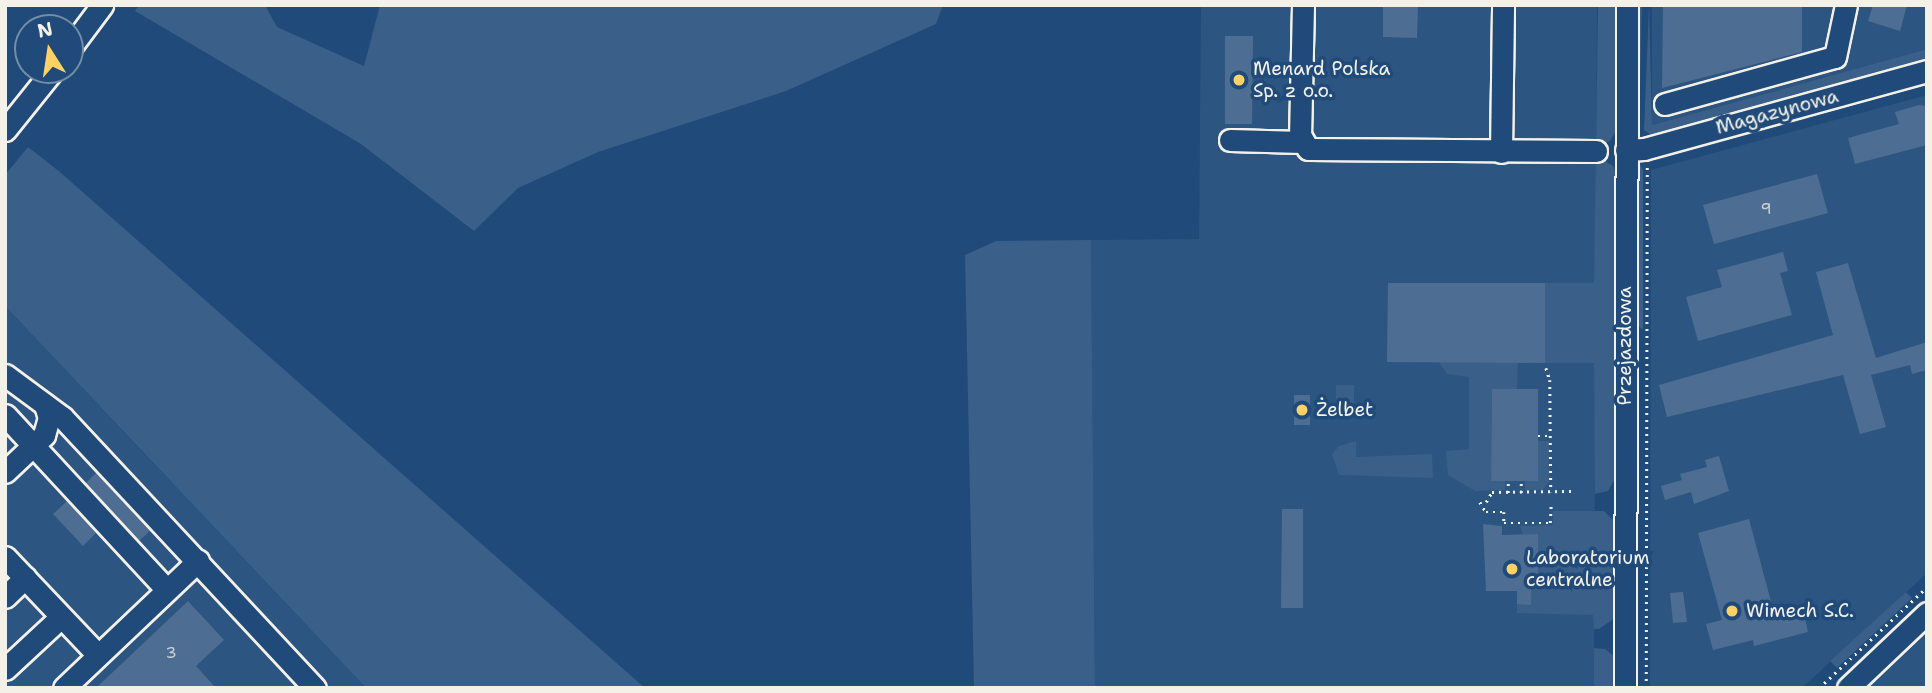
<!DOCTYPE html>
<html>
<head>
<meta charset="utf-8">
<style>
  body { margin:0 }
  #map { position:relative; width:1932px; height:693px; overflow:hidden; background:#1f4a7a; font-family:"Shantell Sans",sans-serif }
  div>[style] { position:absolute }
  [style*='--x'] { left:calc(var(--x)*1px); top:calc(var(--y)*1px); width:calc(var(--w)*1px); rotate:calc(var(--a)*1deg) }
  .built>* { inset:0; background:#2d5581 }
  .green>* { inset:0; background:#3a5f88 }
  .building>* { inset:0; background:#4d6e92 }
  .path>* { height:2.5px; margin-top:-1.25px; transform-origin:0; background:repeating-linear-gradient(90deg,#f4f1e8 0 2px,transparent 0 7px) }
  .roads { filter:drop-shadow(2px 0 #f4f1e8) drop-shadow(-2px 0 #f4f1e8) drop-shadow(0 2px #f4f1e8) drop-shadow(0 -2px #f4f1e8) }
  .minor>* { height:21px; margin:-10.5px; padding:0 10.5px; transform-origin:10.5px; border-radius:10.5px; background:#1f4a7a }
  .dots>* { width:19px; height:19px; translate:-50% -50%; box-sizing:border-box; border:4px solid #1f4a7a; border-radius:50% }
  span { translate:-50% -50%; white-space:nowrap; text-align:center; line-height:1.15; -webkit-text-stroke:7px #1f4a7a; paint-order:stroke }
  .number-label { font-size:16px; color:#cad0d2 }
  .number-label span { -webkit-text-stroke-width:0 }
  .poi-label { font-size:19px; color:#f4f1e8 }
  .left { translate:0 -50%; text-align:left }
  .street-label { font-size:19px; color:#f4f1e8 }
  .frame { position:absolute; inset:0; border:7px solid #f4f1e8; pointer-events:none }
  .north { position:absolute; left:14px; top:14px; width:70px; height:70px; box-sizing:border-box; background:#1f4a7a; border:2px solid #748da6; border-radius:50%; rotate:348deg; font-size:19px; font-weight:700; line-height:28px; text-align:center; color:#f4f1e8 }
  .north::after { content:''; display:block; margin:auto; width:24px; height:32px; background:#ffd166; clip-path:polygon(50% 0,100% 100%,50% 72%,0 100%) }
</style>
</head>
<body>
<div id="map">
  <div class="built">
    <div style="clip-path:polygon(1201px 5px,1597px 5px,1594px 688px,1095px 688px,1091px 240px,1199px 239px)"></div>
    <div style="clip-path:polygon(1652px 5px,1927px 5px,1927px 49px,1652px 125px)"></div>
    <div style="clip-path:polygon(1927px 95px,1927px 573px,1802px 688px,1650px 688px,1651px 170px)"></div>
    <div style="clip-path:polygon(5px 306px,133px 442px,366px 688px,5px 688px)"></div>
    <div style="clip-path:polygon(1927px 633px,1927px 688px,1869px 688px)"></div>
  </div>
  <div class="green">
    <div style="clip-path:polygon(139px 5px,265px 5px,277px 27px,364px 66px,380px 5px,943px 5px,936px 24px,786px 91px,598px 152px,518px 188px,474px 231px,361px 144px,135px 11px)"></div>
    <div style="clip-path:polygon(1598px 5px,1619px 5px,1617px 129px,1610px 141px,1596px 147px)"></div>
    <div style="clip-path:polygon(1635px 5px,1642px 5px,1639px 126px,1636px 124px)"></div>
    <div style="clip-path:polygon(1649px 5px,1652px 125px,1927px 49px,1927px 67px,1655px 138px,1644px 130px)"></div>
    <div style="clip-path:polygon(1803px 115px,1809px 118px,1657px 160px,1654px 153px)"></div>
    <div style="clip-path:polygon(28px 147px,60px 172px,645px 688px,366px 688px,5px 306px,5px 175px)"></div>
    <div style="clip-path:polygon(1596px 155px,1613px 166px,1617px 176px,1617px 475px,1608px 491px,1595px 494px,1594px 363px,1545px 363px,1545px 283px,1594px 283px)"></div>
    <div style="clip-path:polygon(1640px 164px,1643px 171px,1643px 330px,1636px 324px,1635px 172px)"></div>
    <div style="clip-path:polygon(1091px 240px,1095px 688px,974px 688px,965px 255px,996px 241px)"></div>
    <div style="clip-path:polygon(1439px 362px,1518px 363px,1517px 389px,1492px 389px,1491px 481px,1505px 481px,1505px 490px,1475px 491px,1448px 475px,1446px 451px,1469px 449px,1469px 377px,1447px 374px)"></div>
    <div style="clip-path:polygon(1336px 385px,1354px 385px,1354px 414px,1336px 414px)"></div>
    <div style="clip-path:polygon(1356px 441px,1356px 457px,1432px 454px,1433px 478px,1339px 475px,1332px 454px,1339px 446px)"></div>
    <div style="clip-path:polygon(1538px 441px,1549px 441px,1549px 482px,1543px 490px,1525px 490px,1525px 481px,1538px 481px)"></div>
    <div style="clip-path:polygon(1553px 511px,1604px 511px,1616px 523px,1618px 607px,1612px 620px,1599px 629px,1594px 629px,1593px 615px,1517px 613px,1517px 604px,1531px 604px,1531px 575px,1538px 575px,1520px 526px,1553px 525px)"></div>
    <div style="clip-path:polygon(1906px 592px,1912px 598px,1837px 668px,1830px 661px)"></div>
    <div style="clip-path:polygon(1594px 648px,1605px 649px,1615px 657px,1618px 688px,1594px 688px)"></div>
  </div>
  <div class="building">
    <div style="clip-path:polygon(1383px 5px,1418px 5px,1417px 38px,1383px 37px)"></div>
    <div style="clip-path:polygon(1663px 5px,1802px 5px,1802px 52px,1662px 88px)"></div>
    <div style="clip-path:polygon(1873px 5px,1907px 5px,1900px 31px,1868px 21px)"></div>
    <div style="clip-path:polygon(1225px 36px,1253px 36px,1252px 124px,1225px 124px)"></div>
    <div style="clip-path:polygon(1919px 105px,1927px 106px,1927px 145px,1855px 164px,1848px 138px,1899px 124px,1895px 112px)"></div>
    <div style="clip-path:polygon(1817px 174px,1828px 213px,1714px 244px,1703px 205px)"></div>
    <div style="clip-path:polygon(1783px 252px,1788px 271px,1780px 273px,1792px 315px,1698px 341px,1686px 297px,1722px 287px,1717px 270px)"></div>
    <div style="clip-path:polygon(1848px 263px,1876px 358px,1927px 342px,1927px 370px,1912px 374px,1910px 365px,1871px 375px,1886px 427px,1860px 434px,1843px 375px,1667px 417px,1659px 385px,1833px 335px,1816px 272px)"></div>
    <div style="clip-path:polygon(1388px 283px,1545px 283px,1545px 363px,1387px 362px)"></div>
    <div style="clip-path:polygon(1492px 389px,1538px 389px,1538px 481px,1491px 481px)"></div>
    <div style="clip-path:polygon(1294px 395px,1310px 395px,1310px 425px,1294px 425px)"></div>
    <div style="clip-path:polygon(1719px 456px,1729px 491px,1694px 504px,1691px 492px,1665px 500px,1661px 486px,1682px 480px,1680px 474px,1707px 467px,1705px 460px)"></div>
    <div style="clip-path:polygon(96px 473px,150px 531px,139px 541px,86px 483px)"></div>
    <div style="clip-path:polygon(67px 501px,96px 533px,83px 546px,53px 514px)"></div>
    <div style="clip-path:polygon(1282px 509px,1303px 509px,1303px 608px,1281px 608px)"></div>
    <div style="clip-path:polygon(1749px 519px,1774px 613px,1802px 606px,1808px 632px,1754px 646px,1753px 640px,1713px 650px,1706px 624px,1722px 620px,1698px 533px)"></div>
    <div style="clip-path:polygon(1483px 524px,1502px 526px,1502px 535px,1538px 534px,1538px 575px,1531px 575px,1531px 605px,1517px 604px,1517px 591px,1486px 591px)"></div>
    <div style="clip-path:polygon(1683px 592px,1687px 622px,1673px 623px,1670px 593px)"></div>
    <div style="clip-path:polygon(188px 601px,224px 640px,196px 666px,216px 688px,96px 688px)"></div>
  </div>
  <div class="path">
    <div style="--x:1546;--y:368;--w:13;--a:72"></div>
    <div style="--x:1550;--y:380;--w:112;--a:89.5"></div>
    <div style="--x:1538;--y:436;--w:12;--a:0"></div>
    <div style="--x:1508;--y:493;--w:12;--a:-90"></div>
    <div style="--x:1521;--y:493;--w:12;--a:-90"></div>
    <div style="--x:1480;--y:502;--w:12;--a:59"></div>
    <div style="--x:1486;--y:512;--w:18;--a:0"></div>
    <div style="--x:1504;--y:512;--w:11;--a:90"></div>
    <div style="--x:1504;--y:523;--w:46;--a:0"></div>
    <div style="--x:1550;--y:523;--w:21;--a:-87"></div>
    <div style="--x:1486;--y:502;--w:12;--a:-59"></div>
    <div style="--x:1492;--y:492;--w:80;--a:-0.7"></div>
    <div style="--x:1646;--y:688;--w:522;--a:-89.89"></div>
    <div style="--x:1819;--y:688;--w:148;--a:-43.1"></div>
  </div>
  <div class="roads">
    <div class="minor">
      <div style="--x:1303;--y:5;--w:130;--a:91.3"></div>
      <div style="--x:1300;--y:135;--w:16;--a:60"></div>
      <div style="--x:1308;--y:149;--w:288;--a:0.4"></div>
      <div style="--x:70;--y:48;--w:54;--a:-53.3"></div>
      <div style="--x:1665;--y:104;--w:176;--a:-15.5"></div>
      <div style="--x:1835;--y:57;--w:53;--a:-78.1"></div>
      <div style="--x:5;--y:130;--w:77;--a:-51.3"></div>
      <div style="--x:1230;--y:140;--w:72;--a:1.6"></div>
      <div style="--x:1626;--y:150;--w:18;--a:-3"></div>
      <div style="--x:1644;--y:149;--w:294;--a:-15.4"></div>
      <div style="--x:1501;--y:152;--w:147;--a:-89.2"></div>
      <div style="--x:5;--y:375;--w:71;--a:36.4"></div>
      <div style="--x:62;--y:417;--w:371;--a:47"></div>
      <div style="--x:5;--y:415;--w:238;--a:47.2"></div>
      <div style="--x:5;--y:472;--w:54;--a:-43.5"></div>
      <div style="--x:44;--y:435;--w:18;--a:-74"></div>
      <div style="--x:49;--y:418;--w:14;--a:-107"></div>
      <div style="--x:5;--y:557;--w:135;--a:46.5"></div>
      <div style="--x:5;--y:597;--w:28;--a:-44"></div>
      <div style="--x:5;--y:669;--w:76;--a:-42.9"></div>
      <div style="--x:64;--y:688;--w:185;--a:-43.5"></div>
      <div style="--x:1625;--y:688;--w:683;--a:-89.83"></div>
      <div style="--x:1848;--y:688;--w:109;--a:-43.5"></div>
    </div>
  </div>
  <div class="dots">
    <div style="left:1239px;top:80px;background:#ffd166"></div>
    <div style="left:1302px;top:410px;background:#ffd166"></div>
    <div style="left:1512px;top:569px;background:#ffd166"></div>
    <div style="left:1732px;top:611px;background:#ffd166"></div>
  </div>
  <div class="number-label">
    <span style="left:1766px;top:209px">9</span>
    <span style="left:171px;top:653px">3</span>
  </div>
  <div class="poi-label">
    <span class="left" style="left:1253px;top:80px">Menard Polska<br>Sp. z o.o.</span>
    <span class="left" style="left:1316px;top:410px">Żelbet</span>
    <span class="left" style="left:1526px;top:569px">Laboratorium<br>centralne</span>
    <span class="left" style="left:1746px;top:611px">Wimech S.C.</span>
  </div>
  <div class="street-label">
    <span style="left:1777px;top:112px;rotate:-15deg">Magazynowa</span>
    <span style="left:1625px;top:346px;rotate:-90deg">Przejazdowa</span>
  </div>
  <div class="frame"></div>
  <div class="north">N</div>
</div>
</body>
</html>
